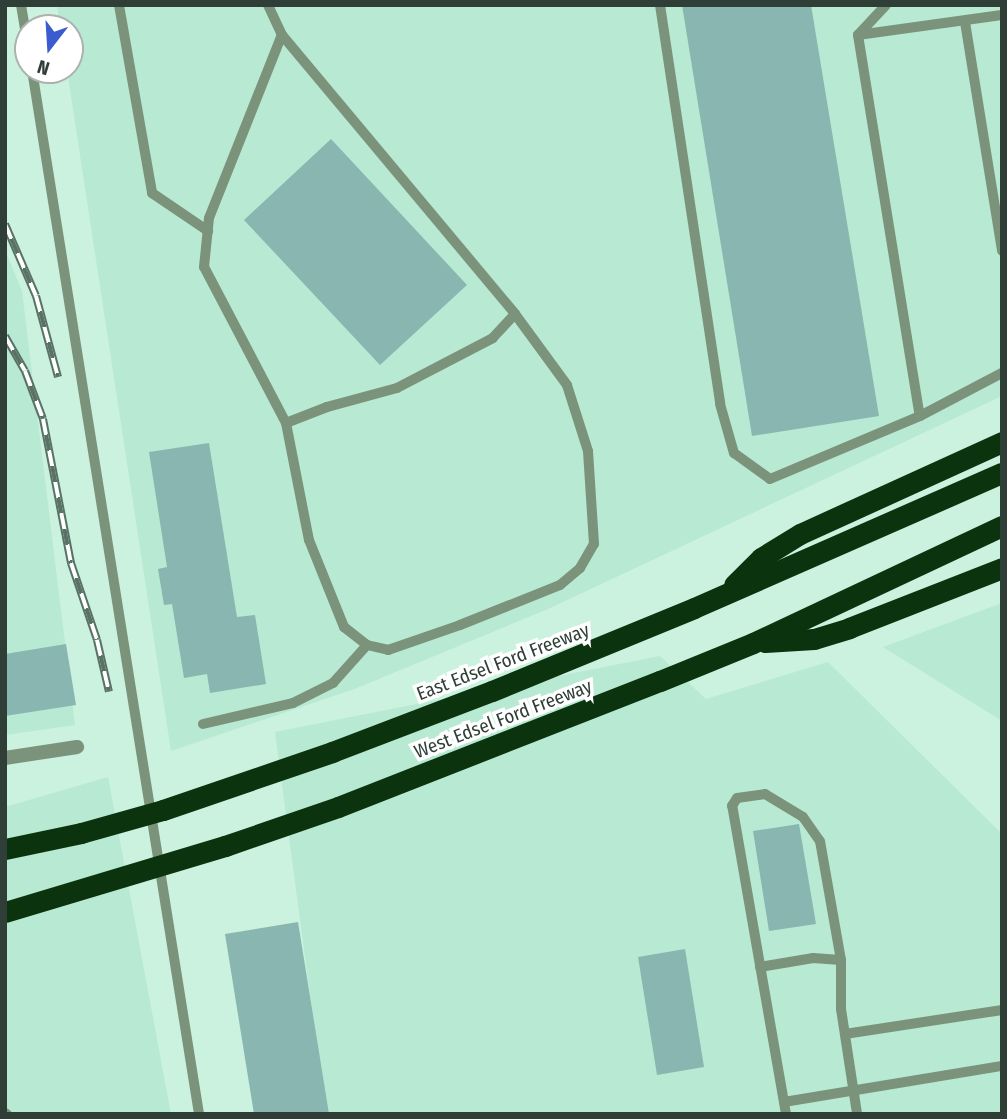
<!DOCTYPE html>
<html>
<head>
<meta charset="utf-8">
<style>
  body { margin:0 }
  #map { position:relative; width:1007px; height:1119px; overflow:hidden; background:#caf2df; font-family:"Fira Sans Condensed",sans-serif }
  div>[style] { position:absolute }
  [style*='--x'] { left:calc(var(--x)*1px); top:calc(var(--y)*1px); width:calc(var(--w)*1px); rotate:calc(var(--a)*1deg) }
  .built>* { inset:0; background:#b8e9d2 }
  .building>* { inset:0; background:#89b6b0 }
  .lane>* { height:10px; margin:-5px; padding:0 5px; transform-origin:5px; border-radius:5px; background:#7c937b }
  .street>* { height:14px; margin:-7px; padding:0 7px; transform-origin:7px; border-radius:7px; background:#7c937b }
  .highway>* { height:21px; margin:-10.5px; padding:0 10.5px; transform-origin:10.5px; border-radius:10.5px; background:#0b330d }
  .rail>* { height:8px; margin-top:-4px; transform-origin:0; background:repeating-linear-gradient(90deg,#fff 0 16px,#5a7166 0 32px); box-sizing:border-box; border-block:2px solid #5a7166 }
  .highway-bridge>* { height:21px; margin:-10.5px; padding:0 10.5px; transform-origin:10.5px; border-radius:10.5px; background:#0b330d }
  span { translate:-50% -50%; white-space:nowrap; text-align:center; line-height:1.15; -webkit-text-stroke:7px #fff; paint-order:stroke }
  .street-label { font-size:19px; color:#2f3f37 }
  .frame { position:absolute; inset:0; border:7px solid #2f3f37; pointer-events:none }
  .north { position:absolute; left:14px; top:14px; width:70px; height:70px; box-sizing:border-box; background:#fff; border:2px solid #acb2af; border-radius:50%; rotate:197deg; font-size:19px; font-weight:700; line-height:28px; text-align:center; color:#2f3f37 }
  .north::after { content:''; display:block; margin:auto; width:24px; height:32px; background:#3b5cce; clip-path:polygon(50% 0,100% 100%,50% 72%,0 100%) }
</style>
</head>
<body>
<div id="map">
  <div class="built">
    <div style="clip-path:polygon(57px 5px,1002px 5px,1002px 396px,548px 609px,357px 688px,171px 751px,67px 70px,70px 70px,70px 28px,60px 28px)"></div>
    <div style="clip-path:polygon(5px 250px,22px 291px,75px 725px,5px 735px)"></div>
    <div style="clip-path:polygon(1002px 603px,1002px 721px,883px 647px)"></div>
    <div style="clip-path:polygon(660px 656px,706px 699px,828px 662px,1002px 834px,1002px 1114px,326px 1114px,275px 732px)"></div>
    <div style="clip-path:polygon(108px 777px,171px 1114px,5px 1114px,5px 807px)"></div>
  </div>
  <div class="building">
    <div style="clip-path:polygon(682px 5px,811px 5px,879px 416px,752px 436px)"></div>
    <div style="clip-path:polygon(331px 139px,467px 285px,380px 365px,244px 220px)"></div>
    <div style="clip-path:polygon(209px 443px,237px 617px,255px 615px,266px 684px,210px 693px,207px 674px,184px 678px,172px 604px,164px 605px,158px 569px,167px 567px,149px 452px)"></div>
    <div style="clip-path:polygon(66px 644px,76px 705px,5px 716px,5px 654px)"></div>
    <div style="clip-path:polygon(799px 824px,816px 924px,769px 931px,753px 831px)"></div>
    <div style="clip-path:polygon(298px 922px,329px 1114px,254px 1114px,225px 934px)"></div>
    <div style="clip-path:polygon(685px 949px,704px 1067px,657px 1075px,638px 957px)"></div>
  </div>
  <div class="lane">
    <div style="--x:21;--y:5;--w:43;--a:80.5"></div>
    <div style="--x:119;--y:5;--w:191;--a:80"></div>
    <div style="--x:152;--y:193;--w:68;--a:34.2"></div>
    <div style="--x:268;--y:5;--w:33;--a:65"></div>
    <div style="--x:282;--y:35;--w:363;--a:50.1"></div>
    <div style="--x:515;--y:314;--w:33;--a:133"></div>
    <div style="--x:493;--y:338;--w:108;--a:152.5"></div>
    <div style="--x:397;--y:388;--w:73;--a:164.8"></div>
    <div style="--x:327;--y:407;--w:44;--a:158.7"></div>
    <div style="--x:286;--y:423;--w:176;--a:-117.7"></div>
    <div style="--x:204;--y:267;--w:49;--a:-84.2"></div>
    <div style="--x:209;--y:218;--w:197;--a:-68.3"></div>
    <div style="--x:660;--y:5;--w:403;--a:81.4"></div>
    <div style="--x:720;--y:404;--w:51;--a:74.1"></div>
    <div style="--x:734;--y:453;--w:44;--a:35.8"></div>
    <div style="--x:770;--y:479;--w:163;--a:-22.8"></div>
    <div style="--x:965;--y:22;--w:232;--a:80.8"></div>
    <div style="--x:858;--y:35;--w:386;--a:80.8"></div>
    <div style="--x:920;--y:416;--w:93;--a:-27.7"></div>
    <div style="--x:858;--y:35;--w:145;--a:-7.9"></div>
    <div style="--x:858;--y:35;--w:41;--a:-47"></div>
    <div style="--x:32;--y:70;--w:1057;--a:80.91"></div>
    <div style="--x:286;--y:423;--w:119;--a:78.9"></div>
    <div style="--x:309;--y:540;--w:94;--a:68.1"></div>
    <div style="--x:344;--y:627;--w:29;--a:38"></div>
    <div style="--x:367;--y:645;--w:22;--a:13"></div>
    <div style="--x:388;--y:650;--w:76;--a:-19.1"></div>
    <div style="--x:460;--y:625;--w:108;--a:-21.8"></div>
    <div style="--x:560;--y:585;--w:26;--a:-40"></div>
    <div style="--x:580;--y:568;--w:28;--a:-60"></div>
    <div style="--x:594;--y:544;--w:93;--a:-93.7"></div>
    <div style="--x:588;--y:451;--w:69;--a:-107.7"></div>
    <div style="--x:567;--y:385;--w:88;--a:-126.2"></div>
    <div style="--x:203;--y:724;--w:92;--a:-13.1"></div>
    <div style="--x:293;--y:703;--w:45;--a:-26.6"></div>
    <div style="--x:333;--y:683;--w:51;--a:-48.2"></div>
    <div style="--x:760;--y:967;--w:54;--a:-9.6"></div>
    <div style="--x:813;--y:958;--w:28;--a:4"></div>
    <div style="--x:845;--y:1034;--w:159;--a:-8.7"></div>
    <div style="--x:784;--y:1102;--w:221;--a:-9.4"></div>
    <div style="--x:5;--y:1113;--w:2;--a:27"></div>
    <div style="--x:786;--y:1114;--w:313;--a:-99.9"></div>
    <div style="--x:732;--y:806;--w:9;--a:-58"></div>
    <div style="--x:737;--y:798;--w:28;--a:-8"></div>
    <div style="--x:765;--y:794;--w:44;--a:31.2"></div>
    <div style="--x:803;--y:817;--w:29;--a:55"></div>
    <div style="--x:820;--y:841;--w:121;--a:80"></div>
    <div style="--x:841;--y:960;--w:49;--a:90"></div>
    <div style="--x:841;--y:1009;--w:106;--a:81.3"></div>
  </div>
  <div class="street">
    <div style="--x:5;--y:758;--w:73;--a:-8.7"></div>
  </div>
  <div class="highway">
    <div style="--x:734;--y:585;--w:38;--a:-45"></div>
    <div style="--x:761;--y:558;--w:46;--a:-31.6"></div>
    <div style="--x:800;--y:534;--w:222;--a:-24.5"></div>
    <div style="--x:694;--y:608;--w:336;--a:-23.7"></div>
    <div style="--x:765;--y:642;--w:49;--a:-3.5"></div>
    <div style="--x:814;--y:639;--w:37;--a:-17"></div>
    <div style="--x:849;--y:628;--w:164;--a:-21.4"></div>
    <div style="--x:660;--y:681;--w:100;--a:-22.2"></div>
    <div style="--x:753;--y:643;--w:275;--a:-25.2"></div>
    <div style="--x:5;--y:849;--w:78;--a:-11.9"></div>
  </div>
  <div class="rail">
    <div style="--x:5;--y:224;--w:78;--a:66.7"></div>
    <div style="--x:36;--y:296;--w:84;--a:74.8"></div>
    <div style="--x:5;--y:336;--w:40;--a:60.3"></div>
    <div style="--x:25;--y:371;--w:51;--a:69.4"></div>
    <div style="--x:43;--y:419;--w:147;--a:79"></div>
    <div style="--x:71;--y:563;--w:81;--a:71.3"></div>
    <div style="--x:97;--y:640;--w:53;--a:77"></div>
  </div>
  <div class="highway-bridge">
    <div style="--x:81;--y:833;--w:85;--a:-15.7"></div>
    <div style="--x:163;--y:810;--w:179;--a:-18.9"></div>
    <div style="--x:332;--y:752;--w:171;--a:-20.9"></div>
    <div style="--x:492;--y:691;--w:218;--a:-22.3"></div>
    <div style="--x:5;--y:912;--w:230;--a:-16.7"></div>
    <div style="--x:225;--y:846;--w:120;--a:-19"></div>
    <div style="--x:338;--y:807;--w:346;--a:-21.4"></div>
  </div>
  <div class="street-label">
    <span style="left:503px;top:662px;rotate:-21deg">East Edsel Ford Freeway</span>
    <span style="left:503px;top:719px;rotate:-21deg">West Edsel Ford Freeway</span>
  </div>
  <div class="frame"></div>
  <div class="north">N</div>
</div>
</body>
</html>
